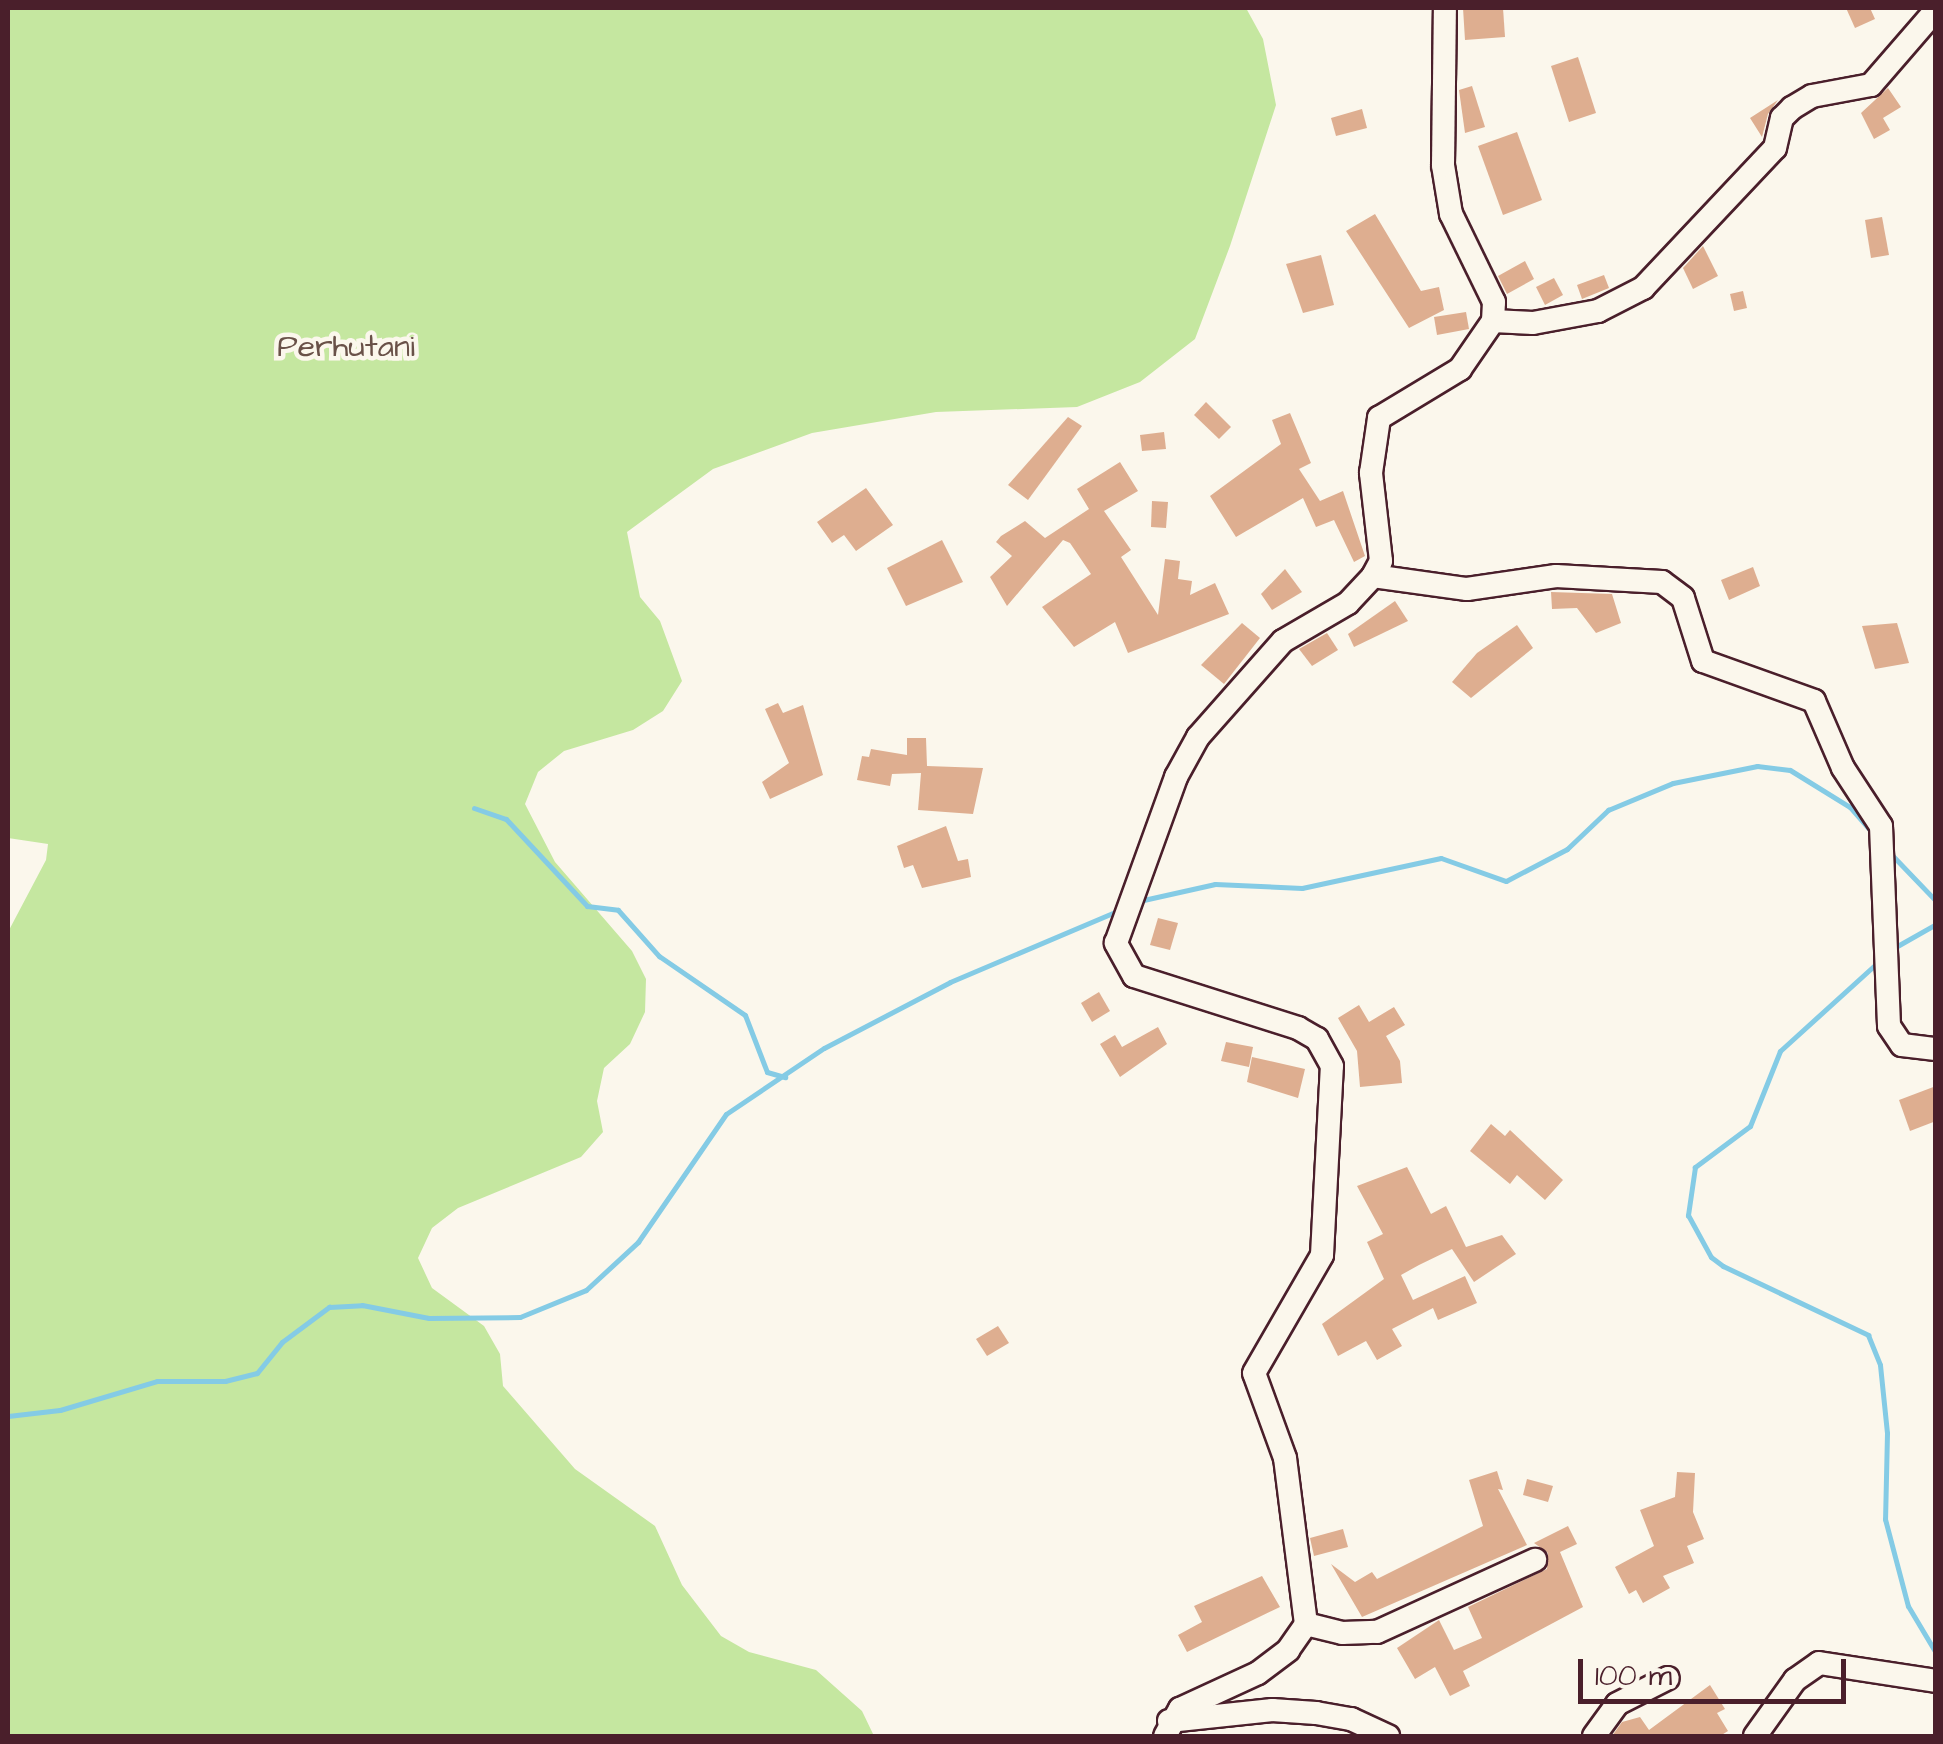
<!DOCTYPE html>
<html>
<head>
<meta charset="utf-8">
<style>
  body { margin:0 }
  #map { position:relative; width:1943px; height:1744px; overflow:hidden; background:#fbf7ec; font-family:"Architects Daughter",sans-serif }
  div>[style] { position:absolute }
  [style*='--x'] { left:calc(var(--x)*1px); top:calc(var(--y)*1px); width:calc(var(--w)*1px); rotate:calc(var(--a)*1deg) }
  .green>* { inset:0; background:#c5e7a0 }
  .stream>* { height:5px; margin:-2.5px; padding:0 2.5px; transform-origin:2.5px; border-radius:2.5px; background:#84cbe5 }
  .building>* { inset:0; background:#deae90 }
  .roads { filter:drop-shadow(2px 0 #4a1f2b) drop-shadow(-2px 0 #4a1f2b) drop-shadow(0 2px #4a1f2b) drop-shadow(0 -2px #4a1f2b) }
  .minor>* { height:22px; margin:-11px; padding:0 11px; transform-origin:11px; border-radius:11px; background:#fbf7ec }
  span { translate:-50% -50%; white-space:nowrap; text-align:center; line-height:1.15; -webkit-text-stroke:9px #fbf7ec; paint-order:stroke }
  .park-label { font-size:32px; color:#695148 }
  .frame { position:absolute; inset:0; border:10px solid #4a1f2b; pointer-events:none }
  .scale { position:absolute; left:1578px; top:1659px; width:268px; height:45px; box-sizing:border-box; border:5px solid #4a1f2b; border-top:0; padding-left:12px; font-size:30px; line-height:35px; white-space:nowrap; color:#4a1f2b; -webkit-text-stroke:8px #fbf7ec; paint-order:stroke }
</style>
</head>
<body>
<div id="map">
  <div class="green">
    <div style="clip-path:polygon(8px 8px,1246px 8px,1263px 39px,1276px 105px,1230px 246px,1195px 339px,1140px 382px,1077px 407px,936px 412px,812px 433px,713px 469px,627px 532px,640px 597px,660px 621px,682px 681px,663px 711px,633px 730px,564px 751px,538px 772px,525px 804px,555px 862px,632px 951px,646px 979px,645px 1012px,630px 1044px,604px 1068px,597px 1101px,603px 1132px,581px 1157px,458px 1208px,432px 1228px,418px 1258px,432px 1288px,484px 1326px,500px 1354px,503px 1386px,575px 1469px,655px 1526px,682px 1585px,721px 1636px,749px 1652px,816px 1670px,862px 1711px,874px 1736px,8px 1736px,8px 932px,46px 860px,48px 844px,8px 838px)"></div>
  </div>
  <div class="stream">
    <div style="--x:474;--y:808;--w:34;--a:19"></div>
    <div style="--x:506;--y:819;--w:119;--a:47"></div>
    <div style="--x:587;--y:906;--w:31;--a:7"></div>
    <div style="--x:618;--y:910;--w:62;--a:48.3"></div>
    <div style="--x:659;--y:956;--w:104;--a:34.5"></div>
    <div style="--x:745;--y:1015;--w:61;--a:68.9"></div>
    <div style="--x:767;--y:1072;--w:19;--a:16"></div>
    <div style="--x:1890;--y:853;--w:66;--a:46.2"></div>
    <div style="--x:1139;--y:901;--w:78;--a:-12.6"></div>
    <div style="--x:1215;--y:884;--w:87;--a:2.6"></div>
    <div style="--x:1302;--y:888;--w:142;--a:-12.2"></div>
    <div style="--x:1441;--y:858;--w:69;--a:19.5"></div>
    <div style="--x:1506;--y:881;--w:69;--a:-27.7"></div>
    <div style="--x:1567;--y:849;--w:57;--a:-43.6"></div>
    <div style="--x:1608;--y:810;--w:70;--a:-22.6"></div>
    <div style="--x:1673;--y:783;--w:86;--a:-11.4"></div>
    <div style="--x:1757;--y:766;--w:33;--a:7"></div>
    <div style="--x:1790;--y:770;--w:70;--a:31.7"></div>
    <div style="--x:1850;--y:807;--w:35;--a:49"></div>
    <div style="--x:1892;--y:949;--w:51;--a:-29.6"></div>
    <div style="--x:1877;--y:963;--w:131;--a:137.8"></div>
    <div style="--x:1780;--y:1051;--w:81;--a:111.8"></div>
    <div style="--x:1750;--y:1126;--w:69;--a:143.3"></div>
    <div style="--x:1695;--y:1167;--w:49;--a:98.3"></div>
    <div style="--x:1688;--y:1215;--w:48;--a:61.3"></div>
    <div style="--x:1711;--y:1257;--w:15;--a:37"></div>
    <div style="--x:1723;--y:1266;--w:161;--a:25.4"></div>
    <div style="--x:1868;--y:1335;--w:32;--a:68"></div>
    <div style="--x:1880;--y:1365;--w:68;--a:84.1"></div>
    <div style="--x:1887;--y:1433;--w:86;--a:91.3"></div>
    <div style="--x:1885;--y:1519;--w:90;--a:75.2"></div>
    <div style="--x:1908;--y:1606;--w:55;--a:59.2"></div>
    <div style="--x:8;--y:1416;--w:52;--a:-6.6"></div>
    <div style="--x:60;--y:1410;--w:101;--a:-16.6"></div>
    <div style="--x:157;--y:1381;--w:68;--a:0"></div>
    <div style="--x:225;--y:1381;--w:33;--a:-14"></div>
    <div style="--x:257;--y:1373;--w:40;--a:-51"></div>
    <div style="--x:282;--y:1342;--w:59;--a:-36.7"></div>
    <div style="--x:329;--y:1307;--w:33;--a:-3"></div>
    <div style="--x:362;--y:1305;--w:68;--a:11"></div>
    <div style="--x:429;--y:1318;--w:91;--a:-0.6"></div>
    <div style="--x:520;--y:1317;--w:71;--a:-22.2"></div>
    <div style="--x:586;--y:1290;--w:71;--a:-42.7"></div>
    <div style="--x:638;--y:1242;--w:155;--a:-55.5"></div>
    <div style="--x:726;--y:1114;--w:118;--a:-34"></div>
    <div style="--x:824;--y:1048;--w:142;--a:-27.6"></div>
    <div style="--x:950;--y:982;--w:185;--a:-23"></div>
  </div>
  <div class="building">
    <div style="clip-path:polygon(1463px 8px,1503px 8px,1505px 37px,1465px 40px)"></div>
    <div style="clip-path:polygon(1846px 8px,1870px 8px,1875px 19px,1855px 28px)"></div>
    <div style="clip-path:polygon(1578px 57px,1596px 113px,1569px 122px,1551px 66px)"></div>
    <div style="clip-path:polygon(1472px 86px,1485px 127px,1465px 133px,1459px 90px)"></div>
    <div style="clip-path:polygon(1888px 88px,1901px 107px,1883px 118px,1890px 130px,1874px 139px,1861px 113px)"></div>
    <div style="clip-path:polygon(1778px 100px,1768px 114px,1762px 137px,1750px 118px)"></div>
    <div style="clip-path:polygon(1362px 109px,1367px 128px,1336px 136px,1331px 118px)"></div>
    <div style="clip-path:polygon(1517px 132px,1542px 200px,1503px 215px,1478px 146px)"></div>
    <div style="clip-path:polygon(1375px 214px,1421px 291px,1439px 287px,1444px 310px,1409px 328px,1346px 231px)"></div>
    <div style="clip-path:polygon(1882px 217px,1889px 255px,1871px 258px,1865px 220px)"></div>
    <div style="clip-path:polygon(1703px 246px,1718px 276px,1693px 289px,1683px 268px)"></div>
    <div style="clip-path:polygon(1321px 255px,1334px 305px,1303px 313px,1286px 264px)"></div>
    <div style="clip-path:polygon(1525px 261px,1534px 279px,1507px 294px,1498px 276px)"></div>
    <div style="clip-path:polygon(1604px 275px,1609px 288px,1582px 299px,1577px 285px)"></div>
    <div style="clip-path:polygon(1554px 278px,1563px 295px,1545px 305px,1536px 287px)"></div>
    <div style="clip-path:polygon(1743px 291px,1747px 308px,1734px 311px,1730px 294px)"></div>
    <div style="clip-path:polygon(1466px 312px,1469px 329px,1437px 335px,1434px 317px)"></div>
    <div style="clip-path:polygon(1206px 402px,1231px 427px,1219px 439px,1194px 415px)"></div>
    <div style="clip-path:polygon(1290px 413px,1311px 463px,1299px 469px,1320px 501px,1343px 491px,1365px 556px,1354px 562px,1334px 520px,1316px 527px,1303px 498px,1236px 537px,1210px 496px,1281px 444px,1272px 420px)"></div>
    <div style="clip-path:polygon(1068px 417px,1082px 426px,1028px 500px,1008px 485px)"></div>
    <div style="clip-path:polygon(1164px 432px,1166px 449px,1142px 451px,1140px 435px)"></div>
    <div style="clip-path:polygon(1120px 462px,1138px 491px,1104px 511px,1131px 550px,1121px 557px,1158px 615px,1165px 559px,1180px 561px,1178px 579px,1192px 581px,1190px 595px,1215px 583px,1229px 614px,1128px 653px,1115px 622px,1074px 647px,1042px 607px,1091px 574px,1070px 543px,1063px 540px,1007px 606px,990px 577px,1012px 556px,996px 542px,1001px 536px,1025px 521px,1045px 538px,1089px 509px,1077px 489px)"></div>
    <div style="clip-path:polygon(866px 488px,893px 525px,856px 551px,844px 535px,832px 543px,817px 522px)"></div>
    <div style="clip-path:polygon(1152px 501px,1168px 502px,1166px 528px,1151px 527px)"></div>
    <div style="clip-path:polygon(942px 540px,963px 582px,906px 606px,887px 568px)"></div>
    <div style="clip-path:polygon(1753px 567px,1760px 586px,1729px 600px,1721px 580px)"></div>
    <div style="clip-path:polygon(1285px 569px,1302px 592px,1272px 610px,1261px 594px)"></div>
    <div style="clip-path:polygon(1551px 592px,1612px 594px,1621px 623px,1596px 633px,1577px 608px,1552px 609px)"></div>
    <div style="clip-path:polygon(1395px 601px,1408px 621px,1354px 647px,1348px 634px)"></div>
    <div style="clip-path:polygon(1242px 623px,1260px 638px,1224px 684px,1201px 665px)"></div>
    <div style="clip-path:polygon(1897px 623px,1909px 663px,1875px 669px,1862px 626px)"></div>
    <div style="clip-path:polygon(1517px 625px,1533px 648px,1471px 698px,1452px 682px,1477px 653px)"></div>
    <div style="clip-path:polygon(1327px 633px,1338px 650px,1312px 666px,1299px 649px)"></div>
    <div style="clip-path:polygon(778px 703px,783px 713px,803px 705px,823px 775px,770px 799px,762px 782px,789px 763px,765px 709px)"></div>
    <div style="clip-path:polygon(907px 738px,926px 738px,927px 766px,983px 768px,973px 814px,918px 810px,921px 773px,892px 774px,890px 786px,857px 780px,862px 756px,869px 757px,871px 749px,907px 755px)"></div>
    <div style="clip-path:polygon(946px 826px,958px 861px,968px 859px,971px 877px,922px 888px,913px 865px,904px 868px,897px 846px)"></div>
    <div style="clip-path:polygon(1158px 918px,1178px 923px,1170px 950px,1150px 945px)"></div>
    <div style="clip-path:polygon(1099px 992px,1110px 1011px,1092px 1022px,1081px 1003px)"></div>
    <div style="clip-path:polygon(1359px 1005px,1369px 1022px,1394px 1007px,1405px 1025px,1386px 1036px,1400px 1061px,1402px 1083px,1360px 1087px,1357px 1051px,1338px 1018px)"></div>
    <div style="clip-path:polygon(1158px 1027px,1167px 1044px,1120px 1077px,1100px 1044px,1115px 1035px,1122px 1047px)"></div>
    <div style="clip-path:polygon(1226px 1042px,1253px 1047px,1249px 1067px,1221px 1061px)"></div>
    <div style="clip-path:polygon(1252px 1057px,1305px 1069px,1298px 1098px,1247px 1082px)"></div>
    <div style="clip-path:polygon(1936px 1086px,1936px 1121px,1910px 1131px,1899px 1100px)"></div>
    <div style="clip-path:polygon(1491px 1124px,1505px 1136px,1510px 1130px,1563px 1180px,1545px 1200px,1517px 1175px,1510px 1184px,1470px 1151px)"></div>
    <div style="clip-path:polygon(1407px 1167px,1431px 1214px,1446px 1206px,1466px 1247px,1502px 1235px,1516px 1254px,1474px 1282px,1452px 1249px,1419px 1265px,1401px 1275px,1413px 1300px,1465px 1276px,1477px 1303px,1438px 1320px,1433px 1308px,1392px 1329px,1402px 1346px,1377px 1360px,1366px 1341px,1338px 1356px,1322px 1324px,1384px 1279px,1367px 1242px,1383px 1234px,1357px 1186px)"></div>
    <div style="clip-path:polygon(998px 1326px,1009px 1343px,987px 1356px,976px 1339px)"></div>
    <div style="clip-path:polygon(1497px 1471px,1503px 1490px,1498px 1489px,1527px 1545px,1362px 1617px,1331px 1564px,1355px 1582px,1372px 1572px,1377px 1579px,1483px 1526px,1469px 1480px)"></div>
    <div style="clip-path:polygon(1677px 1472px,1695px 1473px,1693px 1512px,1704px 1539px,1687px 1546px,1694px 1563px,1663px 1576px,1670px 1588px,1643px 1603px,1636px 1590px,1629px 1594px,1615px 1567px,1654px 1546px,1640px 1510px,1675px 1497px)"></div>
    <div style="clip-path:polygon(1527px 1479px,1553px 1486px,1548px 1502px,1523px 1495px)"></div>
    <div style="clip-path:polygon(1568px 1526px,1577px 1544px,1560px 1552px,1583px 1607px,1463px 1671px,1470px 1686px,1450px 1696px,1435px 1667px,1415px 1679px,1397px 1648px,1439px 1620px,1454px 1650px,1482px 1638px,1468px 1607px,1547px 1569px,1548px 1553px,1534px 1543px)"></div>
    <div style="clip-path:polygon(1343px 1529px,1348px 1547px,1314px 1556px,1310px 1538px)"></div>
    <div style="clip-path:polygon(1262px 1576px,1280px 1607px,1187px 1652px,1178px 1635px,1202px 1622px,1194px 1606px)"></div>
    <div style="clip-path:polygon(1710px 1685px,1725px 1709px,1717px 1713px,1728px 1731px,1720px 1736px,1612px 1736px,1622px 1722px,1640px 1717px,1649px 1730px)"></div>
  </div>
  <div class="roads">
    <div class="minor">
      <div style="--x:1493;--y:321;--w:40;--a:2.9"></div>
      <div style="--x:1533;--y:323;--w:66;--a:-10.5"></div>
      <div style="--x:1598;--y:311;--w:51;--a:-27.1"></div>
      <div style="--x:1643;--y:288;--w:192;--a:-46.7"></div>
      <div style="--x:1775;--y:148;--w:31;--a:-77"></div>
      <div style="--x:1782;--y:118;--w:14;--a:-45"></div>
      <div style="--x:1792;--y:108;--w:23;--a:-31"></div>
      <div style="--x:1812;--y:96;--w:60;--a:-10.6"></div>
      <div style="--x:1871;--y:85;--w:99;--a:-49.1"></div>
      <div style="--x:1373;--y:576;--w:95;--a:7.9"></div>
      <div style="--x:1467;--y:589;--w:90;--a:-8.3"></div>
      <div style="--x:1556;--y:576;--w:106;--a:3.2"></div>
      <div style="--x:1662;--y:582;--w:26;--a:37"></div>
      <div style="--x:1683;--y:598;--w:66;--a:72.4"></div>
      <div style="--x:1703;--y:661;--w:118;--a:19.8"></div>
      <div style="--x:1814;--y:701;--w:73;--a:66.6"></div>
      <div style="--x:1843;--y:768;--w:69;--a:56.8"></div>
      <div style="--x:1881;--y:826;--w:200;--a:87.7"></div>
      <div style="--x:1889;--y:1026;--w:23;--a:56"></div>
      <div style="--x:1902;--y:1045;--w:34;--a:7"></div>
      <div style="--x:1306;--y:1624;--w:37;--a:14"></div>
      <div style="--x:1342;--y:1633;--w:35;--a:-2"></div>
      <div style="--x:1377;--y:1632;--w:174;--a:-24.5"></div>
      <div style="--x:1169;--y:1721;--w:104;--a:-6.1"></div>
      <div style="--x:1272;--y:1710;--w:44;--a:3.9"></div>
      <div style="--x:1316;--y:1713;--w:36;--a:10"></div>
      <div style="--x:1351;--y:1719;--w:41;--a:24.7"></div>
      <div style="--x:1165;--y:1736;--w:31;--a:-61"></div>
      <div style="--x:1180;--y:1709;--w:86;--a:-24.8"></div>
      <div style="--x:1258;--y:1673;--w:38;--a:-37"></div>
      <div style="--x:1288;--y:1650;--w:32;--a:-55"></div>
      <div style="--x:1306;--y:1624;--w:167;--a:-97.2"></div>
      <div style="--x:1285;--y:1458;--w:90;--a:-110"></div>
      <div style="--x:1254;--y:1373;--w:136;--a:-60"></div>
      <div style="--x:1322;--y:1255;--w:189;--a:-87"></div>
      <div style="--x:1332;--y:1066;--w:31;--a:-119"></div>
      <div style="--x:1317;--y:1039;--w:22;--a:-150"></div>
      <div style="--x:1298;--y:1028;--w:172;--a:-162.4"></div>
      <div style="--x:1134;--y:976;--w:38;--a:-119"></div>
      <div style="--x:1116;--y:943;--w:177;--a:-70.1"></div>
      <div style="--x:1176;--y:777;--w:46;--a:-61.2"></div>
      <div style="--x:1198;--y:737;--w:128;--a:-48.5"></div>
      <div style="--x:1283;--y:641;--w:75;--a:-30.3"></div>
      <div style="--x:1348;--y:603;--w:37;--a:-47"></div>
      <div style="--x:1373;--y:576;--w:17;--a:-62"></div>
      <div style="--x:1381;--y:561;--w:89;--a:-96.5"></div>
      <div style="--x:1371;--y:473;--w:56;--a:-81.7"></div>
      <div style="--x:1379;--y:418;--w:95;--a:-31.2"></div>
      <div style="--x:1460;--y:369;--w:58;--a:-55.5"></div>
      <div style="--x:1493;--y:321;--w:19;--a:-87"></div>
      <div style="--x:1494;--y:302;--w:98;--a:-116"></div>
      <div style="--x:1451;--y:214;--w:50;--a:-99.3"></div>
      <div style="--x:1443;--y:165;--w:157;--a:-89.3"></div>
      <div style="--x:1594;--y:1736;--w:39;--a:-54"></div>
      <div style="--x:1617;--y:1704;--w:57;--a:-27"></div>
      <div style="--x:1755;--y:1736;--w:69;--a:-54.5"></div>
      <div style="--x:1795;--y:1680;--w:29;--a:-35"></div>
      <div style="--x:1819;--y:1663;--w:118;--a:8.7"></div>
    </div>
  </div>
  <div class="park-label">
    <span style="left:346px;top:347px">Perhutani</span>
  </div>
  <div class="frame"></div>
  <div class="scale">100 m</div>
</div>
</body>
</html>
